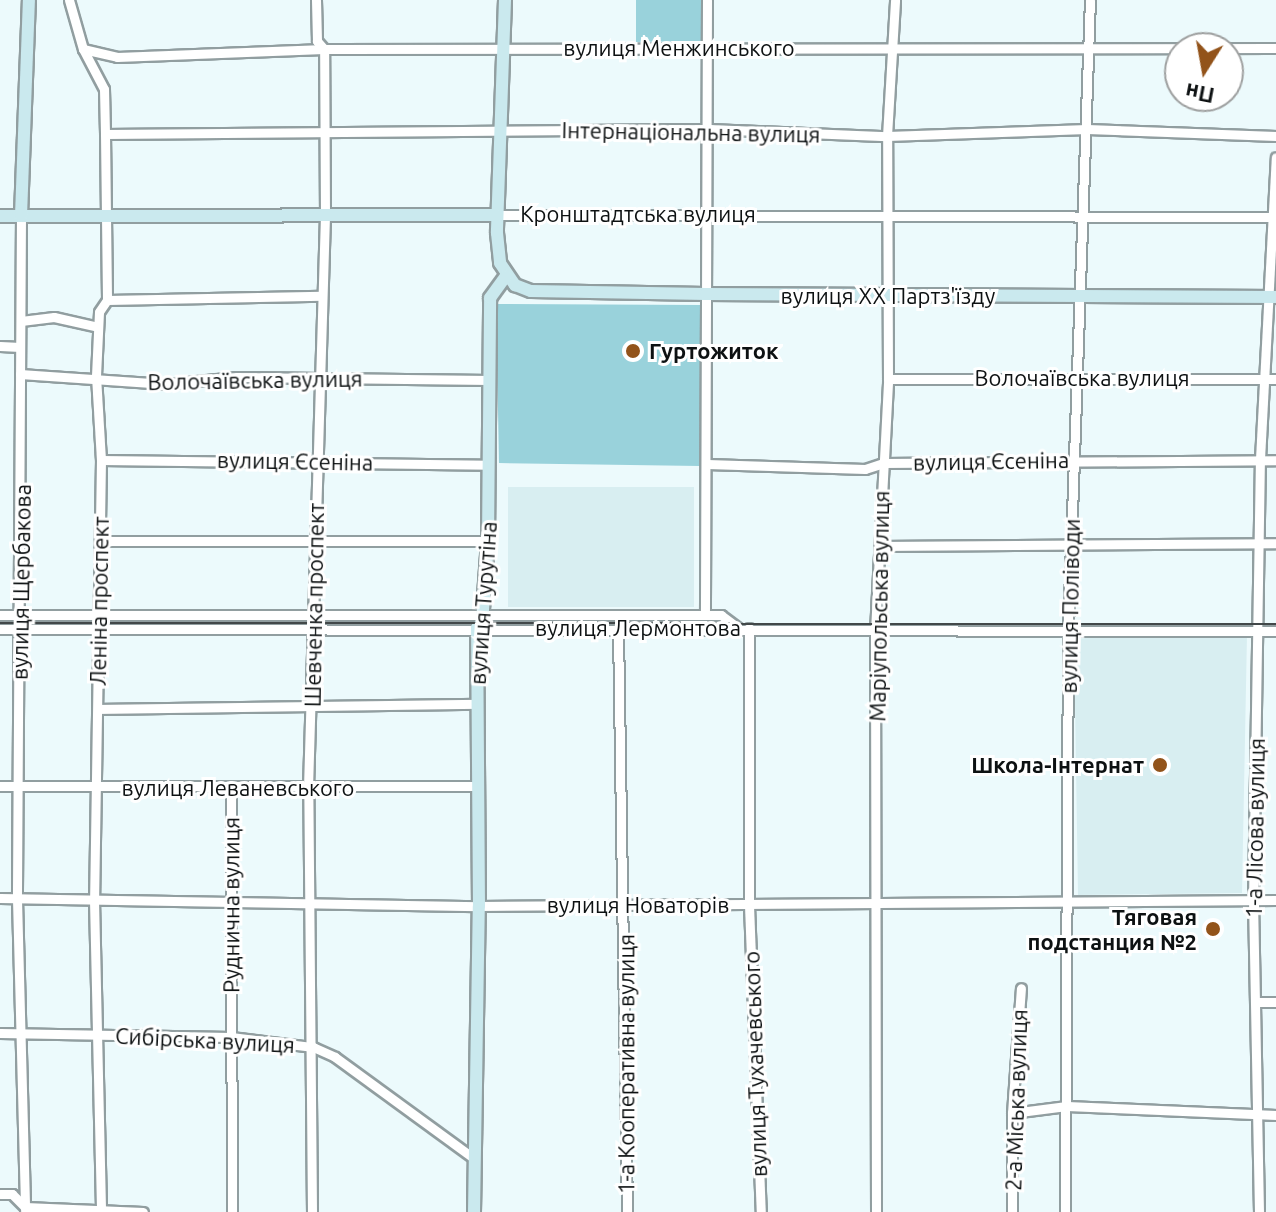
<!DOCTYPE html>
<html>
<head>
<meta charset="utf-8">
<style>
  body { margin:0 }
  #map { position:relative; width:1276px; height:1212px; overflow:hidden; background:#ecfafc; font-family:Ubuntu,sans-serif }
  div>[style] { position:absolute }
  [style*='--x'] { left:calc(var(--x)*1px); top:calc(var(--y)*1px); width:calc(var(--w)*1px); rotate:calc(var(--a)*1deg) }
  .built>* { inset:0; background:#d8eef1 }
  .green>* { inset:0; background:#99d2db }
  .roads { filter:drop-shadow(2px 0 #919ea0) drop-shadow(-2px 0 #919ea0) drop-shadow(0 2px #919ea0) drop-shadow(0 -2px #919ea0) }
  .street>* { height:9px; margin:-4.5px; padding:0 4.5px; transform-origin:4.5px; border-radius:4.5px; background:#fff }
  .secondary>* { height:12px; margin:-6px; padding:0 6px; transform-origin:6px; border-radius:6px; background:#cae9ee }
  .tram>* { height:2px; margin:-1px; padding:0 1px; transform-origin:1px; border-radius:1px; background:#424849 }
  .dots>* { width:22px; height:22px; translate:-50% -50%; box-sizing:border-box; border:4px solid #fff; border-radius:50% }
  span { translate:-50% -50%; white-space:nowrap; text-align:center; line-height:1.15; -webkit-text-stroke:6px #fff; paint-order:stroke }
  .street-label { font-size:22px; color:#0d1112 }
  .poi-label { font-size:22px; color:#0d1112; font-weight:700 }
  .left { translate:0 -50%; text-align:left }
  .right { translate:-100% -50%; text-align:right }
  .north { position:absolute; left:1164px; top:32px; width:80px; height:80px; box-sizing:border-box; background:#fff; border:2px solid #9ea0a0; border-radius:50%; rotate:191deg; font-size:22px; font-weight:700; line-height:32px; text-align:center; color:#0d1112 }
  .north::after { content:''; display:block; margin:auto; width:28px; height:36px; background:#92531a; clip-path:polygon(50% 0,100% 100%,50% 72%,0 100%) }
</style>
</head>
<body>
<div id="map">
  <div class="built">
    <div style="clip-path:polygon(508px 487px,694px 487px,694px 607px,508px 607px)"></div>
    <div style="clip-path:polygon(1247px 635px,1242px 893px,1078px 895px,1074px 637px)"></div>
  </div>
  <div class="green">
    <div style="clip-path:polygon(636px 0,702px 0,702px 41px,636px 42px)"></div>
    <div style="clip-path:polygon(496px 304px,700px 305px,700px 466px,499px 463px)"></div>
  </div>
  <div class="roads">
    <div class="street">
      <div style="--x:69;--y:0;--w:51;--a:74.1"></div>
      <div style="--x:83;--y:49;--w:45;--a:62.3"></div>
      <div style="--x:104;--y:89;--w:45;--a:88.7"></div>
      <div style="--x:105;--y:134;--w:166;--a:89.3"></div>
      <div style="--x:107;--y:300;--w:14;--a:124"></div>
      <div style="--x:99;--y:312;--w:64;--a:92.7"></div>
      <div style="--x:96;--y:376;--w:84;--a:86.6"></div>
      <div style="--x:101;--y:460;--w:440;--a:90.9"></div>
      <div style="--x:94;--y:900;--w:312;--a:88.7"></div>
      <div style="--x:707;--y:0;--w:615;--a:90.19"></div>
      <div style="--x:705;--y:615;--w:16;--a:0"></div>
      <div style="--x:721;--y:615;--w:21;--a:37"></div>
      <div style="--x:83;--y:49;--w:35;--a:13"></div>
      <div style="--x:117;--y:57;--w:207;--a:-2.2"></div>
      <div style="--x:324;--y:49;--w:952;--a:-0.06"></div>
      <div style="--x:105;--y:134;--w:604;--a:-0.47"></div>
      <div style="--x:709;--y:129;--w:178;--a:2.3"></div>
      <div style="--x:887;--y:136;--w:200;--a:-2"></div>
      <div style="--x:1087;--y:129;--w:189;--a:2.1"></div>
      <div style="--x:497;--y:215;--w:779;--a:0.15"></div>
      <div style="--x:21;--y:216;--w:683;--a:90.34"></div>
      <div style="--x:17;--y:899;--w:313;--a:88.5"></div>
      <div style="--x:107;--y:300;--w:215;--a:-1.1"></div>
      <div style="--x:21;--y:321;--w:33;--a:-7"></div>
      <div style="--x:54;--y:317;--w:45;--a:12.8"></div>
      <div style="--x:0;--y:346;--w:20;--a:3"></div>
      <div style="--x:20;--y:374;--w:146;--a:3.9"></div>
      <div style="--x:166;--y:384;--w:71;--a:-5.6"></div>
      <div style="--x:237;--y:377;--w:253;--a:0.7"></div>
      <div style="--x:888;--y:379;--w:388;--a:0"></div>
      <div style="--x:101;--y:460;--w:388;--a:0.7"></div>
      <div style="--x:707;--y:464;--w:158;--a:1.8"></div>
      <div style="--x:865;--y:469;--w:19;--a:-18"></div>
      <div style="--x:883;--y:463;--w:393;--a:-0.4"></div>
      <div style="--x:100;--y:541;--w:388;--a:0"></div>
      <div style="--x:879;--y:546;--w:397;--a:-0.4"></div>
      <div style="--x:0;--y:615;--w:705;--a:0"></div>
      <div style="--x:618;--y:628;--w:584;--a:89.12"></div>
      <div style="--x:749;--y:628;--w:277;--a:90"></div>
      <div style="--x:749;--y:905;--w:307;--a:87.8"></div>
      <div style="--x:0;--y:629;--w:1276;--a:0.09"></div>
      <div style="--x:99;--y:709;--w:377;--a:-0.8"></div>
      <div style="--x:0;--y:786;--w:476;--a:0"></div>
      <div style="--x:231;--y:789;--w:423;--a:89.9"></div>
      <div style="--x:0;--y:898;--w:479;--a:1"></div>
      <div style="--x:479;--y:906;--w:797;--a:-0.43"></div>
      <div style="--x:1256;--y:1002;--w:20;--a:0"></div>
      <div style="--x:0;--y:1033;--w:231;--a:1"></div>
      <div style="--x:231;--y:1037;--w:83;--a:7"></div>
      <div style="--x:313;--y:1047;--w:24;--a:24"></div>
      <div style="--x:335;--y:1057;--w:170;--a:36.1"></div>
      <div style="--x:1012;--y:1113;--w:55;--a:-7.3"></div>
      <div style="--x:1067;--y:1106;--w:209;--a:2.5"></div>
      <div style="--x:0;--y:1194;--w:12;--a:0"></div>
      <div style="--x:12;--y:1194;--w:18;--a:45"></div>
      <div style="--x:25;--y:1207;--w:118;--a:2.4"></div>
      <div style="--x:312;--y:1212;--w:424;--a:-90.5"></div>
      <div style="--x:308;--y:788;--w:574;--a:-88.3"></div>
      <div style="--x:325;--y:214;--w:165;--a:-90.3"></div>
      <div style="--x:324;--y:49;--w:11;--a:-131"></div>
      <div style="--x:317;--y:41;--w:41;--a:-91.4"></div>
      <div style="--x:876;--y:1212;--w:581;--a:-90.1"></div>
      <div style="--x:875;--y:631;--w:252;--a:-87"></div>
      <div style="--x:888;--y:379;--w:243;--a:-90.2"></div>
      <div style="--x:887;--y:136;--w:136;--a:-86.6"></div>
      <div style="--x:1012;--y:1212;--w:99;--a:-90"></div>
      <div style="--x:1012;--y:1113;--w:125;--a:-85.9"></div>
      <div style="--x:1065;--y:1212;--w:583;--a:-89.71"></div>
      <div style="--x:1068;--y:629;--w:629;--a:-88"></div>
      <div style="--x:1259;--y:1212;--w:311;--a:-91.1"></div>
      <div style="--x:1253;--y:901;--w:442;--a:-89.1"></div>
      <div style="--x:1260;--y:459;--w:302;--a:-87"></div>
    </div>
    <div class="secondary">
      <div style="--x:505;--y:0;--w:233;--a:92"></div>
      <div style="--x:497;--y:233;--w:30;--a:84"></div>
      <div style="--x:500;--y:263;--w:27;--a:56"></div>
      <div style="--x:515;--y:285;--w:17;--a:21"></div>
      <div style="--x:531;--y:291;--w:175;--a:1"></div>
      <div style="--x:706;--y:294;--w:570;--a:0.3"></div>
      <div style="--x:0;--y:216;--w:497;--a:-0.1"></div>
      <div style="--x:21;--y:216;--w:216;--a:-87.9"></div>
      <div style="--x:474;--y:1212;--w:306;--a:-89.1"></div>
      <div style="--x:479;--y:906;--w:278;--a:-90.4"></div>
      <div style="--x:477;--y:628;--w:7;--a:-45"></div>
      <div style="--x:482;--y:623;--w:82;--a:-85.8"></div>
      <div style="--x:488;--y:541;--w:243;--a:-89.5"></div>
      <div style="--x:490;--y:298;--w:27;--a:-54"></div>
    </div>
  </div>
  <div class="tram">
    <div style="--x:0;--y:623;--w:1276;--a:0.04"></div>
  </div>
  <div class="dots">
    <div style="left:633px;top:351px;background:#92531a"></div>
    <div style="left:1160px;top:765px;background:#92531a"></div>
    <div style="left:1213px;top:929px;background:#92531a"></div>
  </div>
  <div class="street-label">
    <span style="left:679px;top:48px">вулиця Менжинського</span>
    <span style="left:691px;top:132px;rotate:1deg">Інтернаціональна вулиця</span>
    <span style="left:638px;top:214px">Кронштадтська вулиця</span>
    <span style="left:888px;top:296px">вулиця XX Партз'їзду</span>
    <span style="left:1082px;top:378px">Волочаївська вулиця</span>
    <span style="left:255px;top:380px;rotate:-1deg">Волочаївська вулиця</span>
    <span style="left:295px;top:461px;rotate:1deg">вулиця Єсеніна</span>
    <span style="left:991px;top:461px;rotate:-1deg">вулиця Єсеніна</span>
    <span style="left:21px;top:582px;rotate:-89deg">вулиця Щербакова</span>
    <span style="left:99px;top:601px;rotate:-89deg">Леніна проспект</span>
    <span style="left:483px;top:603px;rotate:-86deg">вулиця Турутіна</span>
    <span style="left:314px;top:605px;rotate:-89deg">Шевченка проспект</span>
    <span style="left:879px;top:606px;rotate:-89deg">Маріупольська вулиця</span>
    <span style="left:1070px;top:606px;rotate:-89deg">вулиця Поліводи</span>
    <span style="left:638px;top:628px">вулиця Лермонтова</span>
    <span style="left:238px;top:788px">вулиця Леваневського</span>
    <span style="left:1255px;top:828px;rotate:-89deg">1-а Лісова вулиця</span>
    <span style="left:231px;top:905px;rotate:-90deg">Руднична вулиця</span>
    <span style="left:638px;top:905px">вулиця Новаторів</span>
    <span style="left:205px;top:1040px;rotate:3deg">Сибірська вулиця</span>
    <span style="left:626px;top:1064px;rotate:-90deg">1-а Кооперативна вулиця</span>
    <span style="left:755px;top:1064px;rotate:-92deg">вулиця Тухачевського</span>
    <span style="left:1016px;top:1100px;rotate:-88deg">2-а Міська вулиця</span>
  </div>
  <div class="poi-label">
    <span class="left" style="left:649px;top:351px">Гуртожиток</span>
    <span class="right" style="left:1144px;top:765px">Школа-Інтернат</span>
    <span class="right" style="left:1197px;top:929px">Тяговая<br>подстанция №2</span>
  </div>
  <div class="north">Пн</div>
</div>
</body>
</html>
